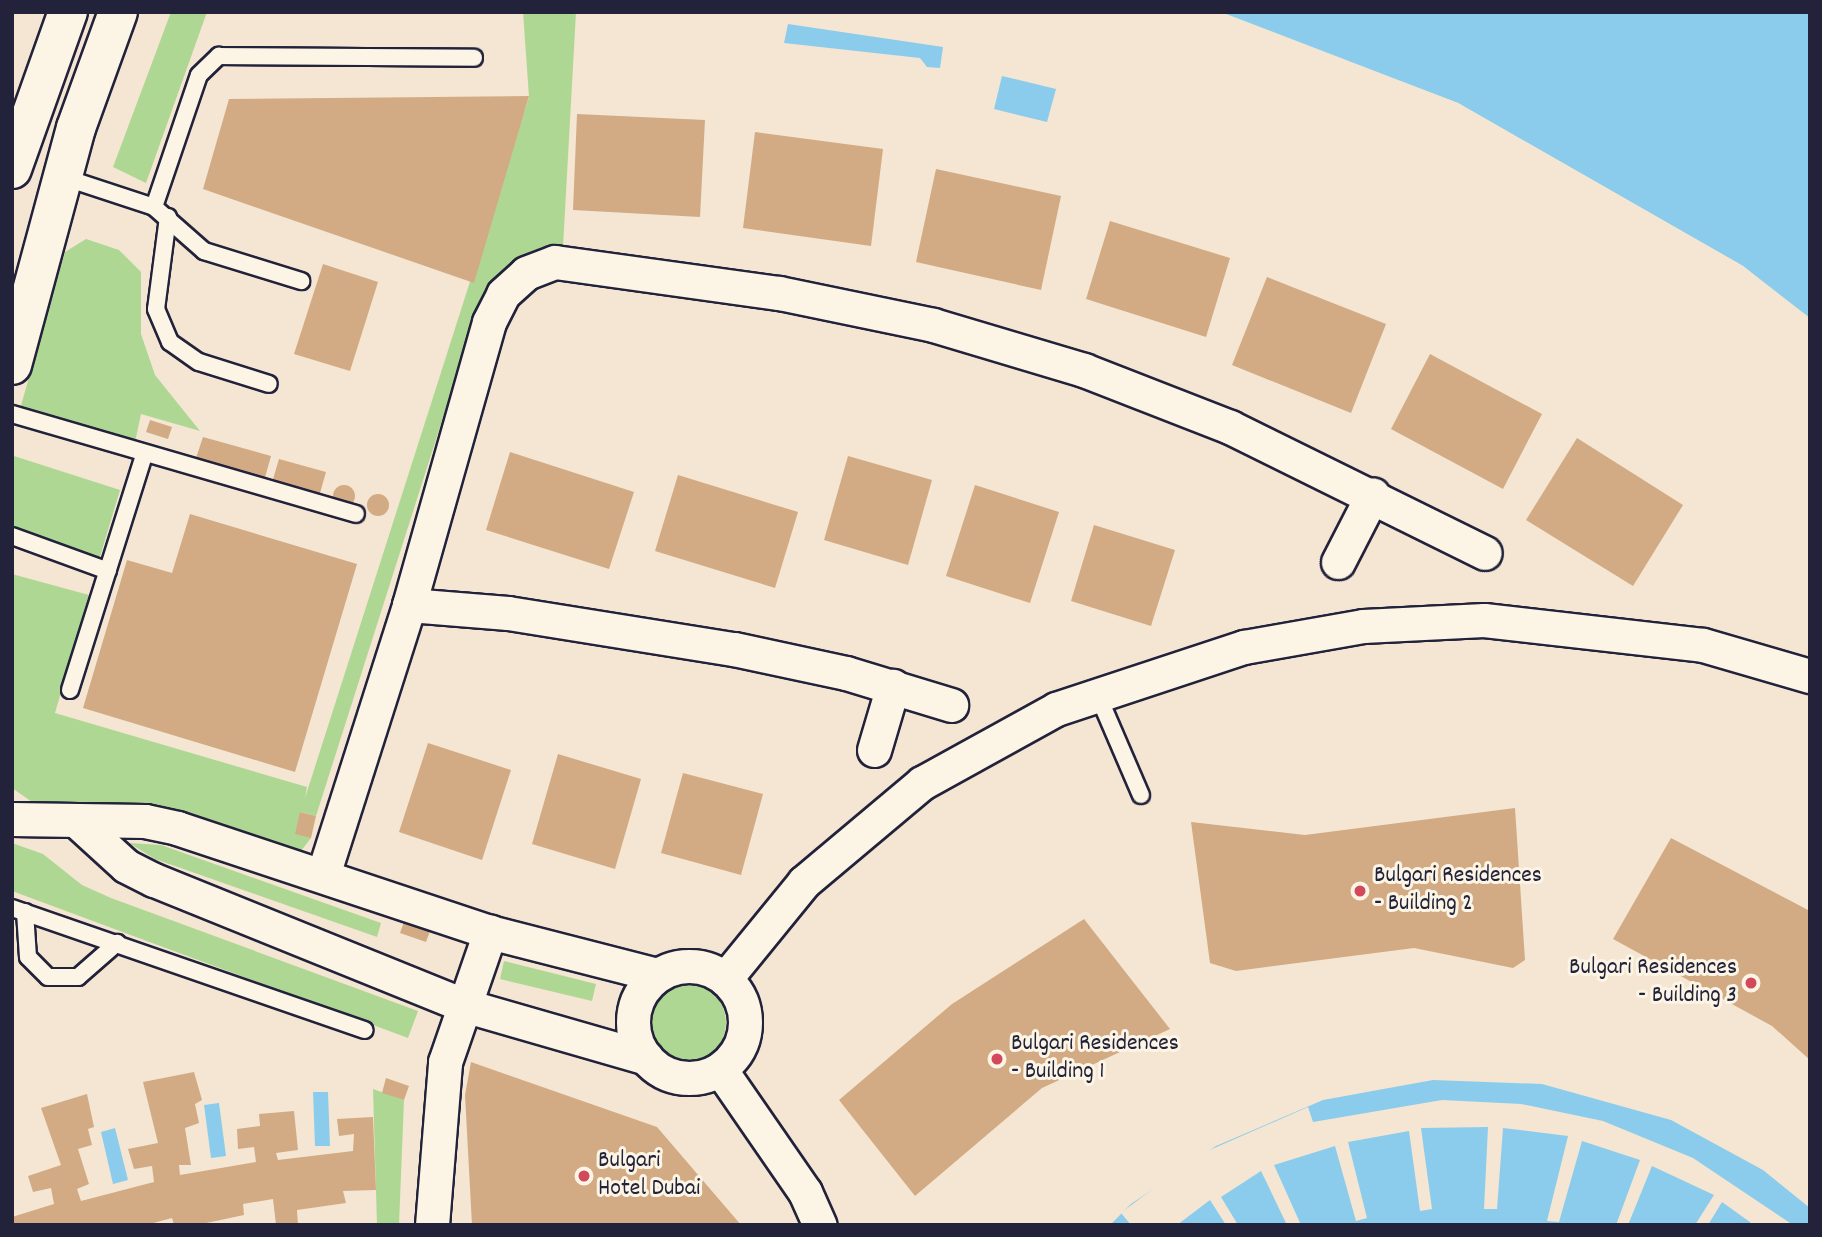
<!DOCTYPE html>
<html>
<head>
<meta charset="utf-8">
<style>
  body { margin:0 }
  #map { position:relative; width:1822px; height:1237px; overflow:hidden; background:#f4e6d2; font-family:Dekko,sans-serif }
  div>[style] { position:absolute }
  [style*='--x'] { left:calc(var(--x)*1px); top:calc(var(--y)*1px); width:calc(var(--w)*1px); rotate:calc(var(--a)*1deg) }
  .green>* { inset:0; background:#afd794 }
  .round { border-radius:50% }
  .water>* { inset:0; background:#8bccec }
  .pier>* { inset:0; background:#f4e6d2 }
  .building>* { inset:0; background:#d2ab84 }
  .roads { filter:drop-shadow(2px 0 #22223b) drop-shadow(-2px 0 #22223b) drop-shadow(0 2px #22223b) drop-shadow(0 -2px #22223b) }
  .service>* { height:16px; margin:-8px; padding:0 8px; transform-origin:8px; border-radius:8px; background:#fcf5e5 }
  .minor>* { height:33px; margin:-16.5px; padding:0 16.5px; transform-origin:16.5px; border-radius:16.5px; background:#fcf5e5 }
  .minor>.ring { margin:-16.5px; padding:0; box-sizing:content-box; background:none; border:33px solid #fcf5e5; border-radius:50% }
  .tertiary>* { height:38px; margin:-19px; padding:0 19px; transform-origin:19px; border-radius:19px; background:#fcf5e5 }
  .dots>* { width:19px; height:19px; translate:-50% -50%; box-sizing:border-box; border:4px solid #fcf5e5; border-radius:50% }
  span { translate:-50% -50%; white-space:nowrap; text-align:center; line-height:1.15; -webkit-text-stroke:6px #fcf5e5; paint-order:stroke }
  .poi-label { font-size:24px; color:#22223b }
  .left { translate:0 -50%; text-align:left }
  .right { translate:-100% -50%; text-align:right }
  .frame { position:absolute; inset:0; border:14px solid #22223b; pointer-events:none }
</style>
</head>
<body>
<div id="map">
  <div class="green">
    <div style="clip-path:polygon(171px 12px,207px 12px,146px 183px,113px 167px)"></div>
    <div style="clip-path:polygon(523px 12px,576px 12px,563px 247px,540px 248px,496px 279px,475px 317px,316px 816px,301px 812px,311px 838px,297px 856px,82px 818px,32px 802px,12px 788px,12px 574px,89px 595px,55px 713px,307px 787px,305px 798px,529px 97px)"></div>
    <div style="clip-path:polygon(86px 239px,119px 250px,141px 272px,141px 334px,155px 375px,200px 431px,141px 414px,134px 447px,20px 409px,65px 252px)"></div>
    <div style="clip-path:polygon(14px 456px,120px 490px,99px 560px,12px 534px)"></div>
    <div style="clip-path:polygon(12px 843px,43px 854px,82px 885px,111px 898px,418px 1011px,408px 1038px,12px 891px)"></div>
    <div style="clip-path:polygon(129px 843px,161px 845px,381px 923px,377px 937px,155px 859px)"></div>
    <div style="clip-path:polygon(504px 961px,596px 984px,592px 1001px,500px 979px)"></div>
    <div class="round" style="left:646px;top:983px;width:80px;height:80px"></div>
    <div style="clip-path:polygon(373px 1089px,404px 1100px,399px 1225px,377px 1225px)"></div>
  </div>
  <div class="water">
    <div style="clip-path:polygon(1221px 12px,1810px 12px,1810px 318px,1743px 266px,1458px 103px)"></div>
    <div style="clip-path:polygon(788px 24px,943px 47px,940px 68px,927px 67px,920px 58px,784px 43px)"></div>
    <div style="clip-path:polygon(1002px 76px,1056px 89px,1047px 122px,994px 109px)"></div>
    <div style="clip-path:polygon(1433px 1080px,1542px 1084px,1671px 1120px,1763px 1170px,1810px 1208px,1810px 1225px,1110px 1225px,1131px 1204px,1216px 1146px,1323px 1100px)"></div>
    <div style="clip-path:polygon(328px 1092px,330px 1146px,315px 1146px,313px 1092px)"></div>
    <div style="clip-path:polygon(219px 1103px,226px 1156px,211px 1158px,204px 1105px)"></div>
    <div style="clip-path:polygon(115px 1128px,128px 1180px,113px 1184px,101px 1132px)"></div>
  </div>
  <div class="pier">
    <div style="clip-path:polygon(1217px 12px,1458px 103px,1743px 266px,1810px 321px,1741px 269px,1456px 106px)"></div>
    <div style="clip-path:polygon(1442px 1100px,1521px 1104px,1603px 1121px,1693px 1158px,1793px 1225px,1754px 1225px,1722px 1202px,1708px 1225px,1695px 1225px,1714px 1195px,1652px 1166px,1628px 1225px,1616px 1225px,1640px 1160px,1582px 1141px,1559px 1222px,1547px 1221px,1568px 1136px,1503px 1128px,1497px 1209px,1484px 1209px,1488px 1127px,1421px 1128px,1432px 1209px,1420px 1211px,1409px 1131px,1348px 1142px,1367px 1218px,1356px 1221px,1335px 1146px,1274px 1165px,1301px 1225px,1287px 1225px,1261px 1171px,1221px 1197px,1238px 1225px,1226px 1225px,1210px 1200px,1177px 1225px,1131px 1225px,1121px 1213px,1196px 1156px,1308px 1107px,1313px 1122px)"></div>
  </div>
  <div class="building">
    <div style="clip-path:polygon(529px 96px,474px 283px,203px 189px,229px 99px)"></div>
    <div style="clip-path:polygon(577px 114px,705px 120px,700px 217px,573px 210px)"></div>
    <div style="clip-path:polygon(755px 132px,883px 149px,871px 246px,743px 228px)"></div>
    <div style="clip-path:polygon(936px 169px,1061px 196px,1041px 290px,916px 262px)"></div>
    <div style="clip-path:polygon(1110px 221px,1230px 258px,1206px 337px,1086px 299px)"></div>
    <div style="clip-path:polygon(323px 264px,378px 282px,350px 371px,294px 354px)"></div>
    <div style="clip-path:polygon(1267px 277px,1386px 324px,1351px 413px,1232px 365px)"></div>
    <div style="clip-path:polygon(1430px 354px,1542px 414px,1503px 489px,1391px 429px)"></div>
    <div style="clip-path:polygon(150px 420px,172px 427px,168px 439px,146px 432px)"></div>
    <div style="clip-path:polygon(203px 437px,271px 456px,264px 481px,195px 461px)"></div>
    <div style="clip-path:polygon(1577px 438px,1683px 505px,1633px 586px,1526px 520px)"></div>
    <div style="clip-path:polygon(510px 452px,634px 492px,609px 569px,486px 530px)"></div>
    <div style="clip-path:polygon(848px 456px,932px 480px,908px 565px,824px 540px)"></div>
    <div style="clip-path:polygon(279px 459px,326px 472px,318px 500px,271px 486px)"></div>
    <div style="clip-path:polygon(678px 475px,798px 512px,775px 588px,655px 551px)"></div>
    <div style="clip-path:polygon(975px 485px,1059px 512px,1030px 603px,946px 576px)"></div>
    <div class="round" style="left:333px;top:485px;width:22px;height:22px"></div>
    <div class="round" style="left:367px;top:494px;width:22px;height:22px"></div>
    <div style="clip-path:polygon(190px 514px,357px 564px,295px 772px,83px 708px,127px 560px,172px 573px)"></div>
    <div style="clip-path:polygon(1094px 525px,1175px 550px,1151px 626px,1071px 601px)"></div>
    <div style="clip-path:polygon(428px 743px,511px 770px,482px 860px,399px 832px)"></div>
    <div style="clip-path:polygon(558px 754px,641px 779px,615px 869px,532px 844px)"></div>
    <div style="clip-path:polygon(683px 773px,763px 794px,741px 875px,661px 853px)"></div>
    <div style="clip-path:polygon(1515px 808px,1525px 960px,1513px 968px,1414px 948px,1236px 971px,1210px 963px,1191px 822px,1305px 835px)"></div>
    <div style="clip-path:polygon(300px 812px,316px 816px,311px 838px,295px 834px)"></div>
    <div style="clip-path:polygon(1671px 838px,1810px 911px,1810px 1060px,1772px 1026px,1613px 939px)"></div>
    <div style="clip-path:polygon(1084px 919px,1170px 1029px,1042px 1088px,915px 1196px,839px 1100px,952px 1004px)"></div>
    <div style="clip-path:polygon(404px 922px,430px 931px,426px 942px,400px 933px)"></div>
    <div style="clip-path:polygon(471px 1062px,657px 1127px,741px 1225px,472px 1225px,465px 1095px)"></div>
    <div style="clip-path:polygon(194px 1072px,202px 1100px,195px 1104px,199px 1123px,185px 1128px,191px 1165px,179px 1165px,180px 1175px,256px 1162px,254px 1147px,238px 1149px,237px 1129px,260px 1126px,259px 1114px,294px 1111px,298px 1150px,276px 1153px,278px 1160px,353px 1151px,354px 1134px,339px 1136px,337px 1119px,373px 1117px,376px 1190px,343px 1191px,346px 1203px,297px 1210px,298px 1225px,276px 1225px,273px 1199px,243px 1204px,244px 1215px,197px 1225px,174px 1225px,172px 1218px,146px 1225px,12px 1225px,12px 1217px,54px 1204px,51px 1188px,33px 1192px,28px 1176px,61px 1165px,41px 1108px,87px 1094px,94px 1127px,88px 1129px,92px 1145px,78px 1149px,89px 1184px,77px 1189px,81px 1201px,154px 1182px,152px 1166px,134px 1169px,128px 1149px,158px 1143px,143px 1082px)"></div>
    <div style="clip-path:polygon(386px 1078px,409px 1086px,404px 1100px,382px 1093px)"></div>
  </div>
  <div class="roads">
    <div class="service">
      <div style="--x:63;--y:177;--w:96;--a:18.2"></div>
      <div style="--x:154;--y:207;--w:67;--a:41.3"></div>
      <div style="--x:204;--y:251;--w:102;--a:17.2"></div>
      <div style="--x:154;--y:207;--w:139;--a:-71.2"></div>
      <div style="--x:199;--y:75;--w:28;--a:-44"></div>
      <div style="--x:219;--y:56;--w:255;--a:0.4"></div>
      <div style="--x:168;--y:217;--w:93;--a:97.4"></div>
      <div style="--x:156;--y:309;--w:36;--a:67"></div>
      <div style="--x:170;--y:342;--w:35;--a:35"></div>
      <div style="--x:199;--y:362;--w:73;--a:17.4"></div>
      <div style="--x:12;--y:414;--w:358;--a:16.2"></div>
      <div style="--x:12;--y:536;--w:102;--a:20"></div>
      <div style="--x:70;--y:690;--w:246;--a:-72.5"></div>
      <div style="--x:1097;--y:693;--w:111;--a:66.7"></div>
      <div style="--x:12;--y:908;--w:373;--a:19.1"></div>
      <div style="--x:25;--y:912;--w:45;--a:86.2"></div>
      <div style="--x:28;--y:957;--w:28;--a:45"></div>
      <div style="--x:48;--y:977;--w:30;--a:0"></div>
      <div style="--x:78;--y:977;--w:52;--a:-41.1"></div>
    </div>
    <div class="minor">
      <div style="--x:1338;--y:562;--w:76;--a:-62.8"></div>
      <div style="--x:409;--y:605;--w:99;--a:4.6"></div>
      <div style="--x:508;--y:613;--w:229;--a:9.1"></div>
      <div style="--x:734;--y:649;--w:115;--a:12.1"></div>
      <div style="--x:846;--y:673;--w:110;--a:16.9"></div>
      <div style="--x:874;--y:750;--w:67;--a:-73.5"></div>
      <div style="--x:12;--y:819;--w:133;--a:0.9"></div>
      <div style="--x:145;--y:821;--w:33;--a:12"></div>
      <div style="--x:177;--y:828;--w:330;--a:18.4"></div>
      <div style="--x:490;--y:932;--w:173;--a:14.4"></div>
      <div style="--x:80;--y:824;--w:62;--a:42.4"></div>
      <div style="--x:126;--y:866;--w:31;--a:27"></div>
      <div style="--x:154;--y:880;--w:333;--a:22"></div>
      <div style="--x:463;--y:1005;--w:191;--a:16.1"></div>
      <div style="--x:323;--y:875;--w:283;--a:-72.3"></div>
      <div style="--x:409;--y:605;--w:294;--a:-74.2"></div>
      <div style="--x:489;--y:322;--w:31;--a:-63"></div>
      <div style="--x:503;--y:294;--w:31;--a:-42"></div>
      <div style="--x:526;--y:273;--w:31;--a:-21"></div>
      <div style="--x:555;--y:262;--w:226;--a:7.9"></div>
      <div style="--x:779;--y:293;--w:157;--a:11.7"></div>
      <div style="--x:933;--y:325;--w:158;--a:16.6"></div>
      <div style="--x:1084;--y:370;--w:157;--a:21.3"></div>
      <div style="--x:1230;--y:427;--w:284;--a:26.3"></div>
      <div class="ring" style="left:633px;top:966px;width:79px;height:79px"></div>
      <div style="--x:725;--y:979;--w:125;--a:-50.8"></div>
      <div style="--x:804;--y:882;--w:154;--a:-40"></div>
      <div style="--x:922;--y:783;--w:153;--a:-28.9"></div>
      <div style="--x:1056;--y:709;--w:198;--a:-18.3"></div>
      <div style="--x:1244;--y:647;--w:121;--a:-10"></div>
      <div style="--x:1363;--y:626;--w:121;--a:-2.8"></div>
      <div style="--x:1484;--y:620;--w:220;--a:6.5"></div>
      <div style="--x:1703;--y:645;--w:111;--a:16.2"></div>
      <div style="--x:720;--y:1069;--w:150;--a:55.4"></div>
      <div style="--x:805;--y:1192;--w:36;--a:66"></div>
      <div style="--x:432;--y:1225;--w:164;--a:-85.4"></div>
      <div style="--x:445;--y:1062;--w:138;--a:-70.9"></div>
    </div>
    <div class="tertiary">
      <div style="--x:12;--y:169;--w:167;--a:-70.4"></div>
      <div style="--x:12;--y:365;--w:245;--a:-74.9"></div>
      <div style="--x:76;--y:128;--w:123;--a:-70.1"></div>
    </div>
  </div>
  <div class="dots">
    <div style="left:1360px;top:891px;background:#d1495b"></div>
    <div style="left:1751px;top:983px;background:#d1495b"></div>
    <div style="left:997px;top:1059px;background:#d1495b"></div>
    <div style="left:584px;top:1176px;background:#d1495b"></div>
  </div>
  <div class="poi-label">
    <span class="left" style="left:1374px;top:891px">Bulgari Residences<br>- Building 2</span>
    <span class="right" style="left:1737px;top:983px">Bulgari Residences<br>- Building 3</span>
    <span class="left" style="left:1011px;top:1059px">Bulgari Residences<br>- Building 1</span>
    <span class="left" style="left:598px;top:1176px">Bulgari<br>Hotel Dubai</span>
  </div>
  <div class="frame"></div>
</div>
</body>
</html>
